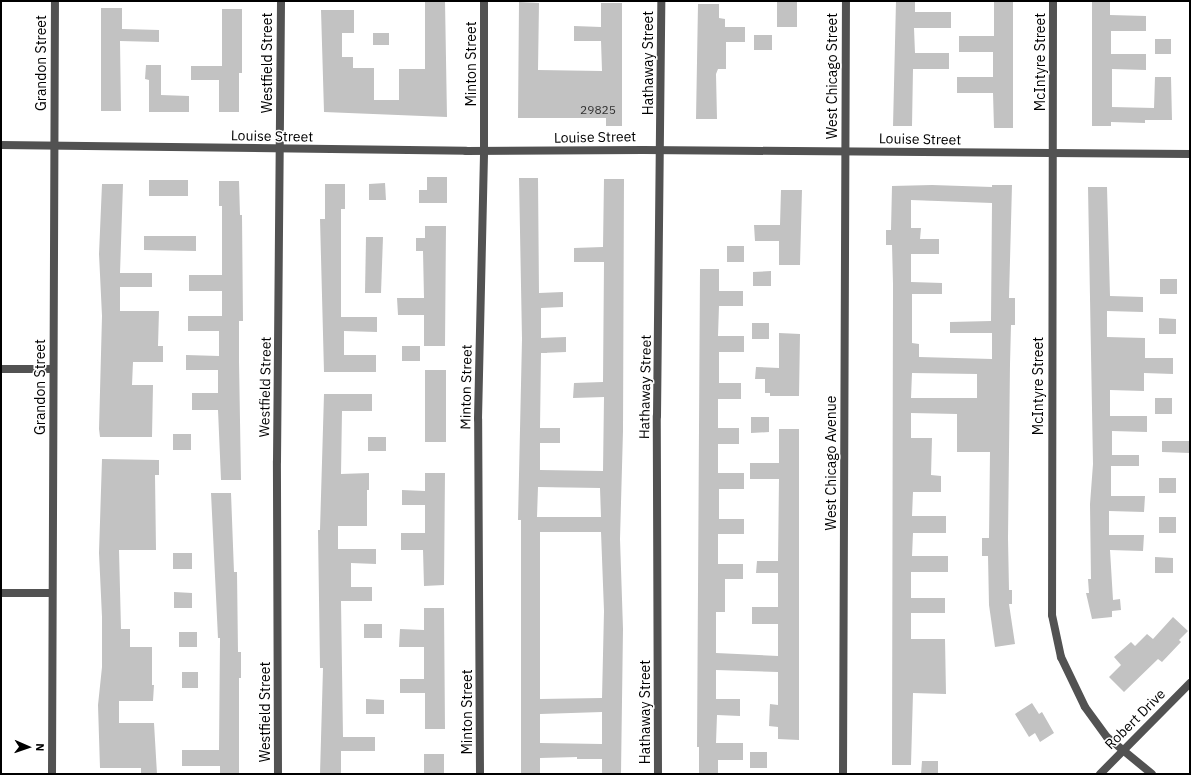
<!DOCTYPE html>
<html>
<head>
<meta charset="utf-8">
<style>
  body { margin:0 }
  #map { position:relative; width:1191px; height:775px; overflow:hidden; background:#fff; font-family:"IBM Plex Sans",sans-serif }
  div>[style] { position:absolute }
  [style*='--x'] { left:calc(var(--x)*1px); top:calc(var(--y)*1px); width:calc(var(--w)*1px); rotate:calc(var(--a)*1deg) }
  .building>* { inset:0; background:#c2c2c2 }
  .street>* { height:8px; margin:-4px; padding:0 4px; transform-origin:4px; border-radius:4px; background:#525252 }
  span { translate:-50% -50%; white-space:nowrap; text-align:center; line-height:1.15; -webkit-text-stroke:3px #fff; paint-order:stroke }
  .number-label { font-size:12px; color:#303030 }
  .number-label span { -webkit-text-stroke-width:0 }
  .street-label { font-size:14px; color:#000 }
  .frame { position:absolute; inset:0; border:2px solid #000; pointer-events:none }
  .north { position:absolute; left:8px; top:727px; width:40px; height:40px; -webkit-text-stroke:3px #fff; paint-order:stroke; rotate:92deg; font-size:11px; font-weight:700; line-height:16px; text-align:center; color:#000 }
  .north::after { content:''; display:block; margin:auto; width:14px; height:18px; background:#000; clip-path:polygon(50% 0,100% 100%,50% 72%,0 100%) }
</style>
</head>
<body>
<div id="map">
  <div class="building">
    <div style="clip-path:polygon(425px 1px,445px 1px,447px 117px,324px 112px,321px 10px,354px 10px,354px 33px,342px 33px,342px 57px,353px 57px,353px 68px,374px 68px,374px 100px,399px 100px,399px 69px,425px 69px)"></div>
    <div style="clip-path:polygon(896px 1px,915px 1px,915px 12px,951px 12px,951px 28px,914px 28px,915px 53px,949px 53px,949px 69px,913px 69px,912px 126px,893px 126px)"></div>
    <div style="clip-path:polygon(994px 1px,1013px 1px,1013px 128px,994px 128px,993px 93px,957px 93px,957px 77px,993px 77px,993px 52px,959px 52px,959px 36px,994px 36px)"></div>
    <div style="clip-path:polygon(1092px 1px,1110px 1px,1110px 15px,1146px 16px,1146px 31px,1111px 31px,1111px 54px,1146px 54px,1146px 70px,1112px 69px,1112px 107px,1154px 108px,1155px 77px,1171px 77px,1172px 120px,1145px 120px,1145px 123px,1111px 122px,1111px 126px,1092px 126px)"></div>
    <div style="clip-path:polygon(519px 2px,539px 3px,538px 70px,602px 71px,601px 41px,574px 41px,574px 26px,601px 27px,601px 3px,622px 3px,622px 126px,606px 126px,606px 118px,518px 118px)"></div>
    <div style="clip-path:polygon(777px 2px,797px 2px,797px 27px,777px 27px)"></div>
    <div style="clip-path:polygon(698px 4px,719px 4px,719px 18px,725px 19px,725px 27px,745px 27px,745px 42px,726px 42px,726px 69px,718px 69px,716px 74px,717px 119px,696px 119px)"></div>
    <div style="clip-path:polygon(101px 8px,122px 8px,122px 29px,159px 30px,159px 42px,120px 41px,121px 111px,101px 111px)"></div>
    <div style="clip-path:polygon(222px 9px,242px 9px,242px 73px,239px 73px,239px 112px,219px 112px,219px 80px,191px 80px,191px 66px,222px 66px)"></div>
    <div style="clip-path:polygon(373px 33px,389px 33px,389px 45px,373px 45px)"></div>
    <div style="clip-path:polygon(754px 35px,772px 35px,772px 50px,754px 50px)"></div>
    <div style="clip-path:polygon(1155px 39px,1171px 39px,1171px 54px,1155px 54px)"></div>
    <div style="clip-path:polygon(146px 65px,161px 65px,161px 95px,189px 96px,189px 112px,149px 112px,149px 80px,145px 79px)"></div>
    <div style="clip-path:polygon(427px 177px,447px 177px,447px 203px,419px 203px,419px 190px,427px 190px)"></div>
    <div style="clip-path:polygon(evenodd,519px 178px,538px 178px,539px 293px,563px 292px,563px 307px,541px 308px,541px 338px,566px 337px,566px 352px,541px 353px,540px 428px,560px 428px,560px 443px,540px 443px,540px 470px,603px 471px,604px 397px,573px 398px,574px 383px,603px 382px,604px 262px,574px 262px,574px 248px,603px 247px,604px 179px,624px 179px,623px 431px,620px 539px,623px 629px,621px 774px,602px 774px,602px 759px,577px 759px,577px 757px,540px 758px,540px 774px,521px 774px,521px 520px,518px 520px,522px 339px,519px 178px,538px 487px,600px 488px,601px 517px,537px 517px,538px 487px,519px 178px,540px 532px,601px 532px,604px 611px,602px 698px,540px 699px,540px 532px,519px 178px,602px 712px,602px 744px,540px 743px,540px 714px,602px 712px)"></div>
    <div style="clip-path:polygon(149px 180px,188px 180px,188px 196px,149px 196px)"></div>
    <div style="clip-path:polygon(219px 181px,239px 181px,240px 215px,242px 215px,243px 321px,239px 321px,239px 361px,241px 480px,221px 480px,218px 410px,192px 410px,192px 393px,218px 393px,218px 370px,186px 370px,186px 355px,219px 356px,219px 331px,188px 331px,188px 316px,222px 316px,222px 291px,189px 291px,189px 275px,222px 275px,222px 206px,219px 206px)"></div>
    <div style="clip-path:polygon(385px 183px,386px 200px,369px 200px,369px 184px)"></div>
    <div style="clip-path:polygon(102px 184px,123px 184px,120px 273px,152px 273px,152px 287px,120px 287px,120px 311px,159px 311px,158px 346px,163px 346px,163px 362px,133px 362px,132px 385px,153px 385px,152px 437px,100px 437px,99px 429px,102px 316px,99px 254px)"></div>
    <div style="clip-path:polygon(325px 184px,345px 184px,345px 209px,341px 209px,341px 317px,377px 317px,377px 332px,344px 331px,344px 355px,376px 355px,376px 372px,324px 372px,320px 219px,325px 219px)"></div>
    <div style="clip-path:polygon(evenodd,932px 185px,992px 187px,992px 185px,1012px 185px,1009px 298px,1015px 298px,1015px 325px,1011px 325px,1010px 364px,1008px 538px,1009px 590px,1012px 590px,1012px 604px,1009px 604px,1015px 644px,995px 647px,989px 605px,988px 556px,982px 556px,982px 538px,989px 538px,990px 452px,957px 452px,957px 414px,911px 413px,911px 438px,932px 438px,931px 475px,941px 476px,941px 492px,913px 492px,912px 516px,946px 516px,946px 533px,913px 533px,912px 556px,948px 556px,948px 572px,911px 572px,911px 598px,945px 598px,945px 613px,911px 613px,911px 639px,945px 639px,946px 694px,913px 693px,911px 765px,892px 765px,893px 284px,892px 245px,886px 245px,886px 230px,891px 230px,892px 186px,932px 185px,911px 200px,992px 203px,991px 321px,950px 322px,950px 333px,992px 333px,992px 359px,919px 357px,919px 344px,912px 343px,912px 294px,942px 294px,942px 283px,911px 282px,911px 254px,939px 254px,939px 239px,920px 239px,921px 228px,911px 228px,911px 200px,932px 185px,912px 373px,977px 374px,977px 398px,911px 398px,912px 373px)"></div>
    <div style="clip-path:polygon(1088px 187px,1107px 187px,1110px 296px,1143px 297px,1143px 312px,1107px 311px,1107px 337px,1145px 338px,1145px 358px,1173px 358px,1173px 374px,1144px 373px,1144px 391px,1110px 390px,1110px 416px,1147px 416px,1147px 432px,1112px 431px,1112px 455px,1139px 455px,1139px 466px,1111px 466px,1111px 496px,1145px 496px,1144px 512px,1109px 511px,1109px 535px,1144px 535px,1143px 551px,1110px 550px,1113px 600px,1120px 599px,1121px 610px,1112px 611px,1112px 617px,1092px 619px,1086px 593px,1089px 593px,1088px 579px,1091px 579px,1090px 504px,1093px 464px)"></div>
    <div style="clip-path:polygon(781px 190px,802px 190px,800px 265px,779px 265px,779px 241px,755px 241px,754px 225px,780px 225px)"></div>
    <div style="clip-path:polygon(425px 226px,446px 226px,445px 346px,424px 346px,424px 315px,398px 315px,397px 298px,424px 298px,423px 251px,416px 251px,416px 238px,425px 238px)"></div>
    <div style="clip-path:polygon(144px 236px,196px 236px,196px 251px,144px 250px)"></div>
    <div style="clip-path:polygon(366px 237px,383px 237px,381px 293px,365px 293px)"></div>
    <div style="clip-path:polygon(727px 246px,744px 246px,744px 262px,727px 262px)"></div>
    <div style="clip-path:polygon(700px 269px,719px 269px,719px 291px,743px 291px,743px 306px,719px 306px,718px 336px,744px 336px,744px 352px,719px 352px,719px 383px,741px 383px,741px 399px,718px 399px,718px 428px,739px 428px,739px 444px,718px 444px,718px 473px,744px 473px,744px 489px,719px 489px,719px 519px,744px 519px,744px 534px,718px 534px,718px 564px,743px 564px,743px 579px,725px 579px,725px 612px,716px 612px,716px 653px,778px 656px,778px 624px,752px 624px,752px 607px,778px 607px,778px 573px,756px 573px,757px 561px,778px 561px,779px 479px,750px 479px,750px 463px,779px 463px,779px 429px,799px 429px,799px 740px,778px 739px,778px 727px,769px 726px,770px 704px,778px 705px,778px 672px,716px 670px,716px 699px,740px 699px,740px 716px,717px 715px,716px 743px,743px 743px,743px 760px,718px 760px,718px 774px,699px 774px,699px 747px,697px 747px)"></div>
    <div style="clip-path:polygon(771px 271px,771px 286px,753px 286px,753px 272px)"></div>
    <div style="clip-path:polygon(1160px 279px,1177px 279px,1177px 294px,1160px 294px)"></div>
    <div style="clip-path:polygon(1159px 318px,1176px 319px,1176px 334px,1159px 334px)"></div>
    <div style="clip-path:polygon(752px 323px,769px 323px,769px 339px,752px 339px)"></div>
    <div style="clip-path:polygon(779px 333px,800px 334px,799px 396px,770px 396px,770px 393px,765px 393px,765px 379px,755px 379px,756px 367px,779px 368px)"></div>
    <div style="clip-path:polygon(402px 346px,420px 346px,420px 361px,402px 361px)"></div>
    <div style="clip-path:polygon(425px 370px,446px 370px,446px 442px,425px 442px)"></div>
    <div style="clip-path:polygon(324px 394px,372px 394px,372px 411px,342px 411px,341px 474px,369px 473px,369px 490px,367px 490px,367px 526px,338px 526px,338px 549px,376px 549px,376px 564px,351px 563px,351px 587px,372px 587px,372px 601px,341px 601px,343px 737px,375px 737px,375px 751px,341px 751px,341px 774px,320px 774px,323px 668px,320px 668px,318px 530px,320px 530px)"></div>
    <div style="clip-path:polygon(1155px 398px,1172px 398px,1172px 414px,1155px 414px)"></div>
    <div style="clip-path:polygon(751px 417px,769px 417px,769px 432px,751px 433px)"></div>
    <div style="clip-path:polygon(173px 434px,191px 434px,191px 450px,173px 450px)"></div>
    <div style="clip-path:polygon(368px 437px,386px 437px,386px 451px,368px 451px)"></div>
    <div style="clip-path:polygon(1162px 441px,1190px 441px,1190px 453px,1162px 452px)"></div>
    <div style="clip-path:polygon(102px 459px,159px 460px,159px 475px,155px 475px,156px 550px,119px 550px,121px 629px,130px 629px,130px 647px,152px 647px,152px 685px,154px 685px,153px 701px,119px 701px,119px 723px,154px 723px,157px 774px,141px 774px,141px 768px,100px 768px,98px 705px,102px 667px,102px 617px,99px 553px)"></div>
    <div style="clip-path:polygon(425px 473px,445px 473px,444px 585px,424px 586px,423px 550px,401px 550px,401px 533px,425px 533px,425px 505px,402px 505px,402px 490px,425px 491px)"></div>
    <div style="clip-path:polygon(1159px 478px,1176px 478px,1176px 493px,1159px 493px)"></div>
    <div style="clip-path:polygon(211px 493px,231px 493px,234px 572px,237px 572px,238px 652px,241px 652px,241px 678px,239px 678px,239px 774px,220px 774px,220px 766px,182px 766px,182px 750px,219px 750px,220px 638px,218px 638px)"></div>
    <div style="clip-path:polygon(1159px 517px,1176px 517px,1176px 533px,1159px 533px)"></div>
    <div style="clip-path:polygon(173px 553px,192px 553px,192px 569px,173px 569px)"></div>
    <div style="clip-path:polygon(1155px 557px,1173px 558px,1173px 573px,1155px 573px)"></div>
    <div style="clip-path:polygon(174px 592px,192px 593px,192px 608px,174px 608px)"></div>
    <div style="clip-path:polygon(424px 608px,444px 608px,445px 729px,425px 729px,425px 693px,400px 693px,400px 679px,424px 679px,424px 647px,399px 647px,400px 629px,424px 630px)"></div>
    <div style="clip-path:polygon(1173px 617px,1188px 631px,1179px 640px,1181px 642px,1162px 662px,1158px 659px,1124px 692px,1109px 677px,1121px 665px,1114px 657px,1131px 642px,1135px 646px,1147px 634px,1153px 639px)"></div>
    <div style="clip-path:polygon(364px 624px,382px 624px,382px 638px,364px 638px)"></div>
    <div style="clip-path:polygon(179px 632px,197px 632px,197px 647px,179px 647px)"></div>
    <div style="clip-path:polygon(182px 672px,198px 672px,198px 688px,182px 688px)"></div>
    <div style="clip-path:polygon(366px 699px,384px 700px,384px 714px,366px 714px)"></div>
    <div style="clip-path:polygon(1032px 703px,1039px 714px,1042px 712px,1054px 733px,1040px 742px,1035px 733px,1029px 737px,1015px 714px)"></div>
    <div style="clip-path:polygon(750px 752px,767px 752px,767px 768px,750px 768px)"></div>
    <div style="clip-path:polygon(424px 754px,444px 754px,444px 774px,424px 774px)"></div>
    <div style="clip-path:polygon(922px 761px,938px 761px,938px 774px,921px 774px)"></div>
  </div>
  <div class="street">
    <div style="--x:1053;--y:1;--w:614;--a:90.09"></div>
    <div style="--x:1052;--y:615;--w:43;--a:77.9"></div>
    <div style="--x:1061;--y:657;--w:55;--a:64.4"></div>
    <div style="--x:1085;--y:707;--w:37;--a:54"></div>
    <div style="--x:1107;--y:737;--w:58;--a:39.4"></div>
    <div style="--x:1;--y:145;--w:465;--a:0.7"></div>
    <div style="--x:466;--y:151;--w:177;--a:-0.3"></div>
    <div style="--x:643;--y:150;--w:547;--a:0.42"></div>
    <div style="--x:1;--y:369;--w:52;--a:0"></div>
    <div style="--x:1;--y:593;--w:51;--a:0"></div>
    <div style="--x:52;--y:774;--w:773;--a:-89.78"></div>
    <div style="--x:278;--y:774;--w:313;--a:-90.2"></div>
    <div style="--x:277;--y:461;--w:460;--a:-89.5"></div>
    <div style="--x:480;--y:774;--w:355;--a:-90.3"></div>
    <div style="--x:478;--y:419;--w:268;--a:-88.7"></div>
    <div style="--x:484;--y:151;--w:150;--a:-90"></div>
    <div style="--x:658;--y:774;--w:358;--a:-90.2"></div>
    <div style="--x:657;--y:416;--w:415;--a:-89.4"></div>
    <div style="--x:843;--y:774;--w:773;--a:-89.78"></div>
    <div style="--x:1100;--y:774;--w:128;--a:-45.3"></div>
  </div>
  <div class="number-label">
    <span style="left:598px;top:110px">29825</span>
  </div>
  <div class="street-label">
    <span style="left:1040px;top:62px;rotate:-90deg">McIntyre Street</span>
    <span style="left:41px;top:63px;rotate:-90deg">Grandon Street</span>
    <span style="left:267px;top:63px;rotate:-90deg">Westfield Street</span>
    <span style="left:648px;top:63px;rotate:-90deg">Hathaway Street</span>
    <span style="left:471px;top:64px;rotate:-90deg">Minton Street</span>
    <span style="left:832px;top:76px;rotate:-90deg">West Chicago Street</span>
    <span style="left:272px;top:136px;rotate:1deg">Louise Street</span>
    <span style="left:595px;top:137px;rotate:-1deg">Louise Street</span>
    <span style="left:920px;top:139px;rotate:1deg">Louise Street</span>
    <span style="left:1038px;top:386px;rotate:-90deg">McIntyre Street</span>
    <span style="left:40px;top:387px;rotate:-90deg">Grandon Street</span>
    <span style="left:265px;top:387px;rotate:-89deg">Westfield Street</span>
    <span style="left:466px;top:387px;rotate:-89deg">Minton Street</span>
    <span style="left:645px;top:387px;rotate:-89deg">Hathaway Street</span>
    <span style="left:831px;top:463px;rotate:-90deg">West Chicago Avenue</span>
    <span style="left:265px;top:712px;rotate:-90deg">Westfield Street</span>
    <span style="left:467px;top:712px;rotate:-90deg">Minton Street</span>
    <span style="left:645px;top:712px;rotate:-90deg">Hathaway Street</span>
    <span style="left:1135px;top:719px;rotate:-45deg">Robert Drive</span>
  </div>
  <div class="frame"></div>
  <div class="north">N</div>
</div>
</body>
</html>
